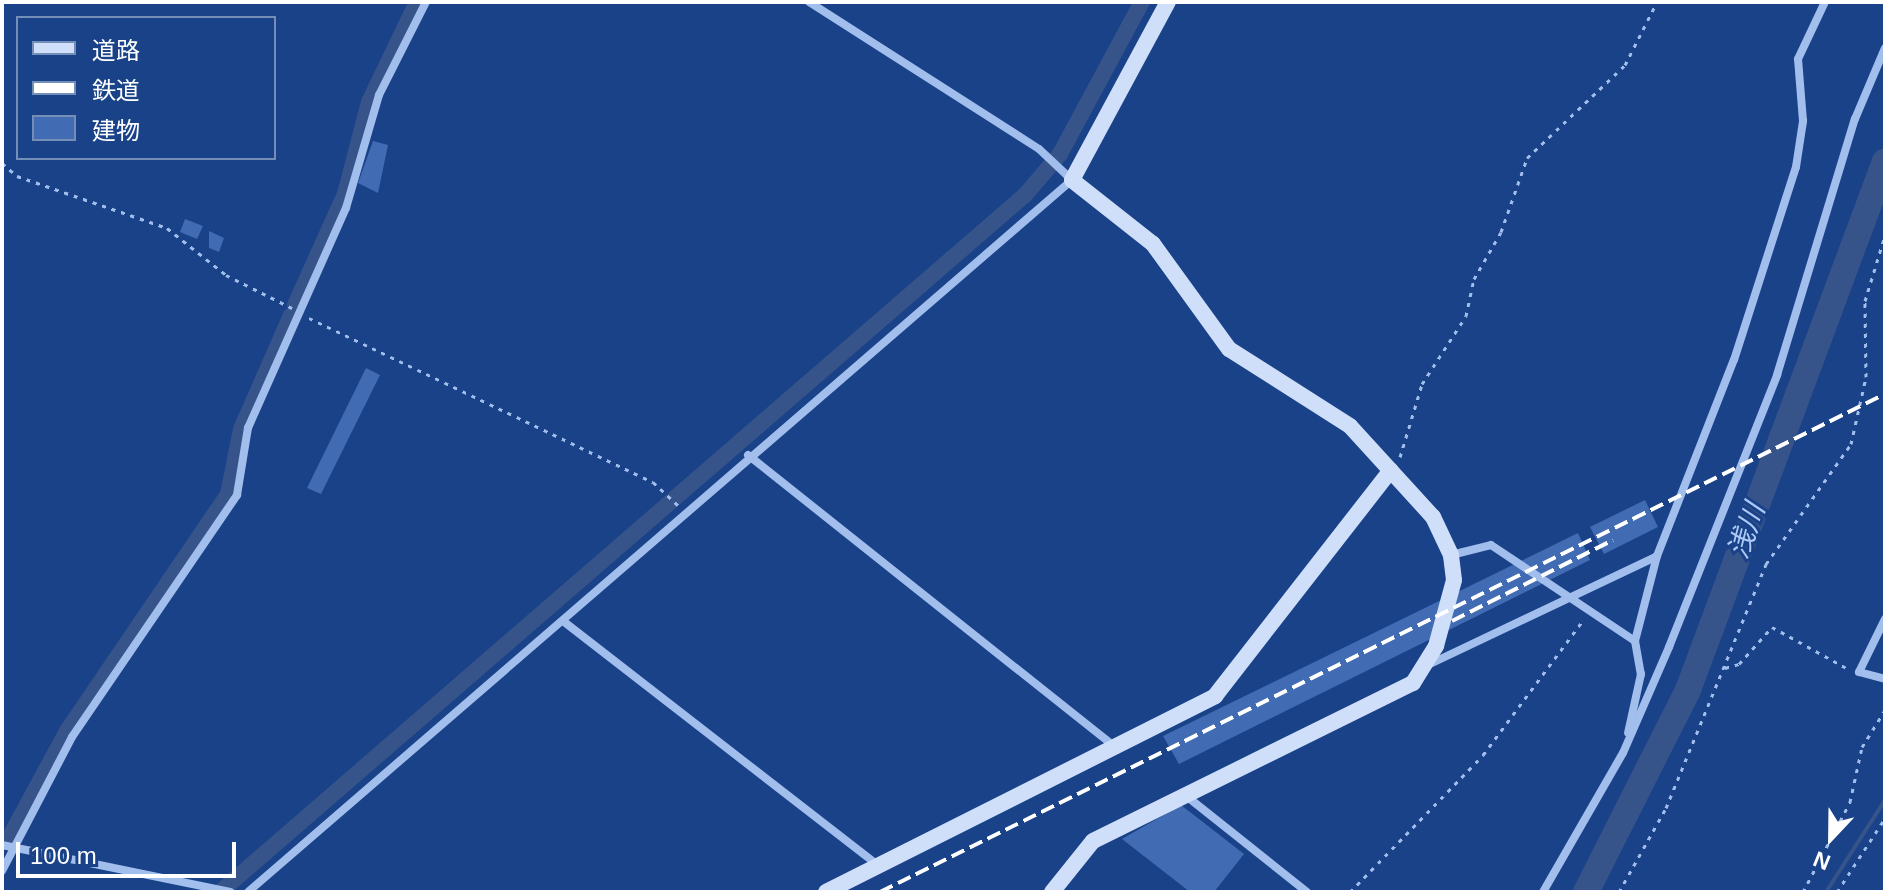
<!DOCTYPE html>
<html>
<head>
<meta charset="utf-8">
<style>
  body { margin:0 }
  #map { position:relative; width:1887px; height:894px; overflow:hidden; background:#194289; font-family:Arial,"Noto Sans JP",sans-serif }
  div>[style] { position:absolute }
  [style*='--x'] { left:calc(var(--x)*1px); top:calc(var(--y)*1px); width:calc(var(--w)*1px); rotate:calc(var(--a)*1deg) }
  .stream>* { height:4px; margin:-2px; padding:0 2px; transform-origin:2px; border-radius:2px; background:#365489 }
  .canal>* { height:16px; margin:-8px; padding:0 8px; transform-origin:8px; border-radius:8px; background:#365489 }
  .river>* { height:26px; margin:-13px; padding:0 13px; transform-origin:13px; border-radius:13px; background:#365489 }
  .building>* { inset:0; background:#416bb2 }
  .path>* { height:3px; margin-top:-1.5px; transform-origin:0; background:repeating-linear-gradient(90deg,#a2beed 0 4px,transparent 0 10px) }
  .street>* { height:8px; margin:-4px; padding:0 4px; transform-origin:4px; border-radius:4px; background:#a2beed }
  .secondary>* { height:16px; margin:-8px; padding:0 8px; transform-origin:8px; border-radius:8px; background:#cfdef9 }
  .rail>* { height:4px; margin-top:-2px; transform-origin:0; background:repeating-linear-gradient(90deg,#fff 0 14px,transparent 0 20px) }
  span { translate:-50% -50%; white-space:nowrap; text-align:center; line-height:1.15; -webkit-text-stroke:6px #194289; paint-order:stroke }
  .water-label { font-size:28px; color:#adc9f5; font-style:italic }
  .frame { position:absolute; inset:0; border:4px solid #fff; pointer-events:none }
  .legend { position:absolute; left:16px; top:16px; width:260px; height:144px; box-sizing:border-box; background:#194289; border:2px solid #758eb8; margin:0; padding:10px 14px; list-style:none; font-size:24px; color:#fff }
  .legend li { display:flex; align-items:center; gap:16px; height:40px }
  .legend b { width:40px; border:2px solid #758eb8 }
  .north { position:absolute; left:1791px; top:798px; width:80px; height:80px; -webkit-text-stroke:6px #194289; paint-order:stroke; rotate:202deg; font-size:22px; font-weight:700; line-height:32px; text-align:center; color:#fff }
  .north::after { content:''; display:block; margin:auto; width:28px; height:36px; background:#fff; clip-path:polygon(50% 0,100% 100%,50% 72%,0 100%) }
  .scale { position:absolute; left:16px; top:842px; width:220px; height:36px; box-sizing:border-box; border:4px solid #fff; border-top:0; padding-left:10px; font-size:24px; line-height:28px; white-space:nowrap; color:#fff; -webkit-text-stroke:6px #194289; paint-order:stroke }
</style>
</head>
<body>
<div id="map">
  <div class="stream">
    <div style="--x:1826;--y:892;--w:109;--a:-57.3"></div>
  </div>
  <div class="canal">
    <div style="--x:295;--y:305;--w:122;--a:-65.8"></div>
    <div style="--x:345;--y:194;--w:95;--a:-75.4"></div>
    <div style="--x:369;--y:102;--w:111;--a:-64.4"></div>
    <div style="--x:10;--y:836;--w:119;--a:-61.5"></div>
    <div style="--x:67;--y:731;--w:287;--a:-55.8"></div>
    <div style="--x:228;--y:494;--w:66;--a:-78.7"></div>
    <div style="--x:241;--y:429;--w:124;--a:-66.3"></div>
    <div style="--x:220;--y:892;--w:1065;--a:-40.89"></div>
    <div style="--x:1025;--y:195;--w:54;--a:-49.5"></div>
    <div style="--x:1060;--y:154;--w:173;--a:-61.7"></div>
  </div>
  <div class="river">
    <div style="--x:1586;--y:892;--w:226;--a:-63.2"></div>
    <div style="--x:1688;--y:690;--w:564;--a:-69.57"></div>
  </div>
  <div class="building">
    <div style="clip-path:polygon(373px 141px,388px 145px,378px 193px,358px 183px)"></div>
    <div style="clip-path:polygon(185px 219px,203px 226px,197px 239px,180px 232px)"></div>
    <div style="clip-path:polygon(209px 231px,224px 238px,219px 252px,209px 248px)"></div>
    <div style="clip-path:polygon(366px 368px,380px 375px,321px 494px,307px 488px)"></div>
    <div style="clip-path:polygon(1645px 500px,1658px 527px,1604px 554px,1590px 527px)"></div>
    <div style="clip-path:polygon(1578px 533px,1590px 560px,1179px 764px,1163px 736px)"></div>
    <div style="clip-path:polygon(1181px 805px,1244px 854px,1214px 892px,1190px 892px,1122px 839px)"></div>
  </div>
  <div class="path">
    <div style="--x:2;--y:163;--w:20;--a:41"></div>
    <div style="--x:17;--y:176;--w:159;--a:19.1"></div>
    <div style="--x:167;--y:228;--w:75;--a:38.5"></div>
    <div style="--x:226;--y:275;--w:74;--a:26.6"></div>
    <div style="--x:309;--y:318;--w:381;--a:25.5"></div>
    <div style="--x:653;--y:482;--w:35;--a:43"></div>
    <div style="--x:1400;--y:457;--w:76;--a:-73.2"></div>
    <div style="--x:1422;--y:384;--w:81;--a:-57.1"></div>
    <div style="--x:1466;--y:316;--w:38;--a:-78"></div>
    <div style="--x:1474;--y:279;--w:54;--a:-60.1"></div>
    <div style="--x:1501;--y:232;--w:78;--a:-70.6"></div>
    <div style="--x:1527;--y:158;--w:135;--a:-43.5"></div>
    <div style="--x:1625;--y:65;--w:71;--a:-63.1"></div>
    <div style="--x:1725;--y:668;--w:15;--a:-16"></div>
    <div style="--x:1739;--y:664;--w:50;--a:-48.3"></div>
    <div style="--x:1772;--y:627;--w:87;--a:28.9"></div>
    <div style="--x:1350;--y:892;--w:191;--a:-45.8"></div>
    <div style="--x:1483;--y:755;--w:169;--a:-53.4"></div>
    <div style="--x:1619;--y:892;--w:96;--a:-60.8"></div>
    <div style="--x:1666;--y:808;--w:264;--a:-67.7"></div>
    <div style="--x:1766;--y:564;--w:147;--a:-54.7"></div>
    <div style="--x:1851;--y:444;--w:69;--a:-77.4"></div>
    <div style="--x:1866;--y:377;--w:76;--a:-90.8"></div>
    <div style="--x:1865;--y:301;--w:69;--a:-73.1"></div>
    <div style="--x:1803;--y:892;--w:102;--a:-62.4"></div>
    <div style="--x:1850;--y:802;--w:56;--a:-77.7"></div>
    <div style="--x:1862;--y:747;--w:44;--a:-58.1"></div>
    <div style="--x:1837;--y:892;--w:88;--a:-57"></div>
  </div>
  <div class="street">
    <div style="--x:748;--y:455;--w:465;--a:38.5"></div>
    <div style="--x:1451;--y:555;--w:41;--a:-14"></div>
    <div style="--x:1491;--y:545;--w:173;--a:33.7"></div>
    <div style="--x:1635;--y:641;--w:34;--a:80"></div>
    <div style="--x:1641;--y:674;--w:60;--a:102.4"></div>
    <div style="--x:1885;--y:619;--w:59;--a:116.1"></div>
    <div style="--x:1859;--y:672;--w:27;--a:15"></div>
    <div style="--x:563;--y:621;--w:396;--a:37.8"></div>
    <div style="--x:1635;--y:641;--w:88;--a:-75.5"></div>
    <div style="--x:1657;--y:556;--w:211;--a:-68.6"></div>
    <div style="--x:1734;--y:360;--w:203;--a:-72.2"></div>
    <div style="--x:1796;--y:167;--w:47;--a:-81.3"></div>
    <div style="--x:1803;--y:121;--w:62;--a:-94.6"></div>
    <div style="--x:1798;--y:59;--w:63;--a:-64.7"></div>
    <div style="--x:1430;--y:664;--w:251;--a:-25.4"></div>
    <div style="--x:1185;--y:795;--w:156;--a:38.5"></div>
    <div style="--x:2;--y:845;--w:233;--a:11.6"></div>
    <div style="--x:2;--y:871;--w:151;--a:-62.4"></div>
    <div style="--x:72;--y:737;--w:293;--a:-55.7"></div>
    <div style="--x:237;--y:495;--w:68;--a:-80.7"></div>
    <div style="--x:248;--y:428;--w:241;--a:-66"></div>
    <div style="--x:346;--y:208;--w:118;--a:-73.7"></div>
    <div style="--x:379;--y:95;--w:104;--a:-63.2"></div>
    <div style="--x:248;--y:892;--w:1089;--a:-40.83"></div>
    <div style="--x:1072;--y:180;--w:45;--a:-136.8"></div>
    <div style="--x:1039;--y:149;--w:273;--a:-147.4"></div>
    <div style="--x:1543;--y:892;--w:160;--a:-60.1"></div>
    <div style="--x:1623;--y:753;--w:116;--a:-66.5"></div>
    <div style="--x:1669;--y:647;--w:293;--a:-68.3"></div>
    <div style="--x:1777;--y:375;--w:268;--a:-73.1"></div>
    <div style="--x:1855;--y:119;--w:77;--a:-67.1"></div>
  </div>
  <div class="secondary">
    <div style="--x:826;--y:892;--w:436;--a:-26.7"></div>
    <div style="--x:1215;--y:696;--w:286;--a:-52.1"></div>
    <div style="--x:1052;--y:892;--w:65;--a:-51.2"></div>
    <div style="--x:1093;--y:841;--w:357;--a:-26.3"></div>
    <div style="--x:1413;--y:683;--w:44;--a:-58.1"></div>
    <div style="--x:1436;--y:646;--w:68;--a:-74.7"></div>
    <div style="--x:1454;--y:580;--w:25;--a:-97"></div>
    <div style="--x:1451;--y:555;--w:42;--a:-115.3"></div>
    <div style="--x:1433;--y:517;--w:123;--a:-132.4"></div>
    <div style="--x:1350;--y:426;--w:143;--a:-147.5"></div>
    <div style="--x:1229;--y:349;--w:130;--a:-125.9"></div>
    <div style="--x:1153;--y:244;--w:103;--a:-141.7"></div>
    <div style="--x:1072;--y:180;--w:202;--a:-61.7"></div>
  </div>
  <div class="rail">
    <div style="--x:1452;--y:621;--w:180;--a:-26.7"></div>
    <div style="--x:880;--y:892;--w:1122;--a:-26.36"></div>
  </div>
  <div class="water-label">
    <span style="left:1747px;top:531px;rotate:-70deg">浅川</span>
  </div>
  <div class="frame"></div>
  <ul class="legend">
  <li><b style="height:10px;background:#cfdef9"></b>道路</li>
  <li><b style="height:10px;background:#fff"></b>鉄道</li>
  <li><b style="height:22px;background:#416bb2"></b>建物</li>
  </ul>
  <div class="north">N</div>
  <div class="scale">100 m</div>
</div>
</body>
</html>
